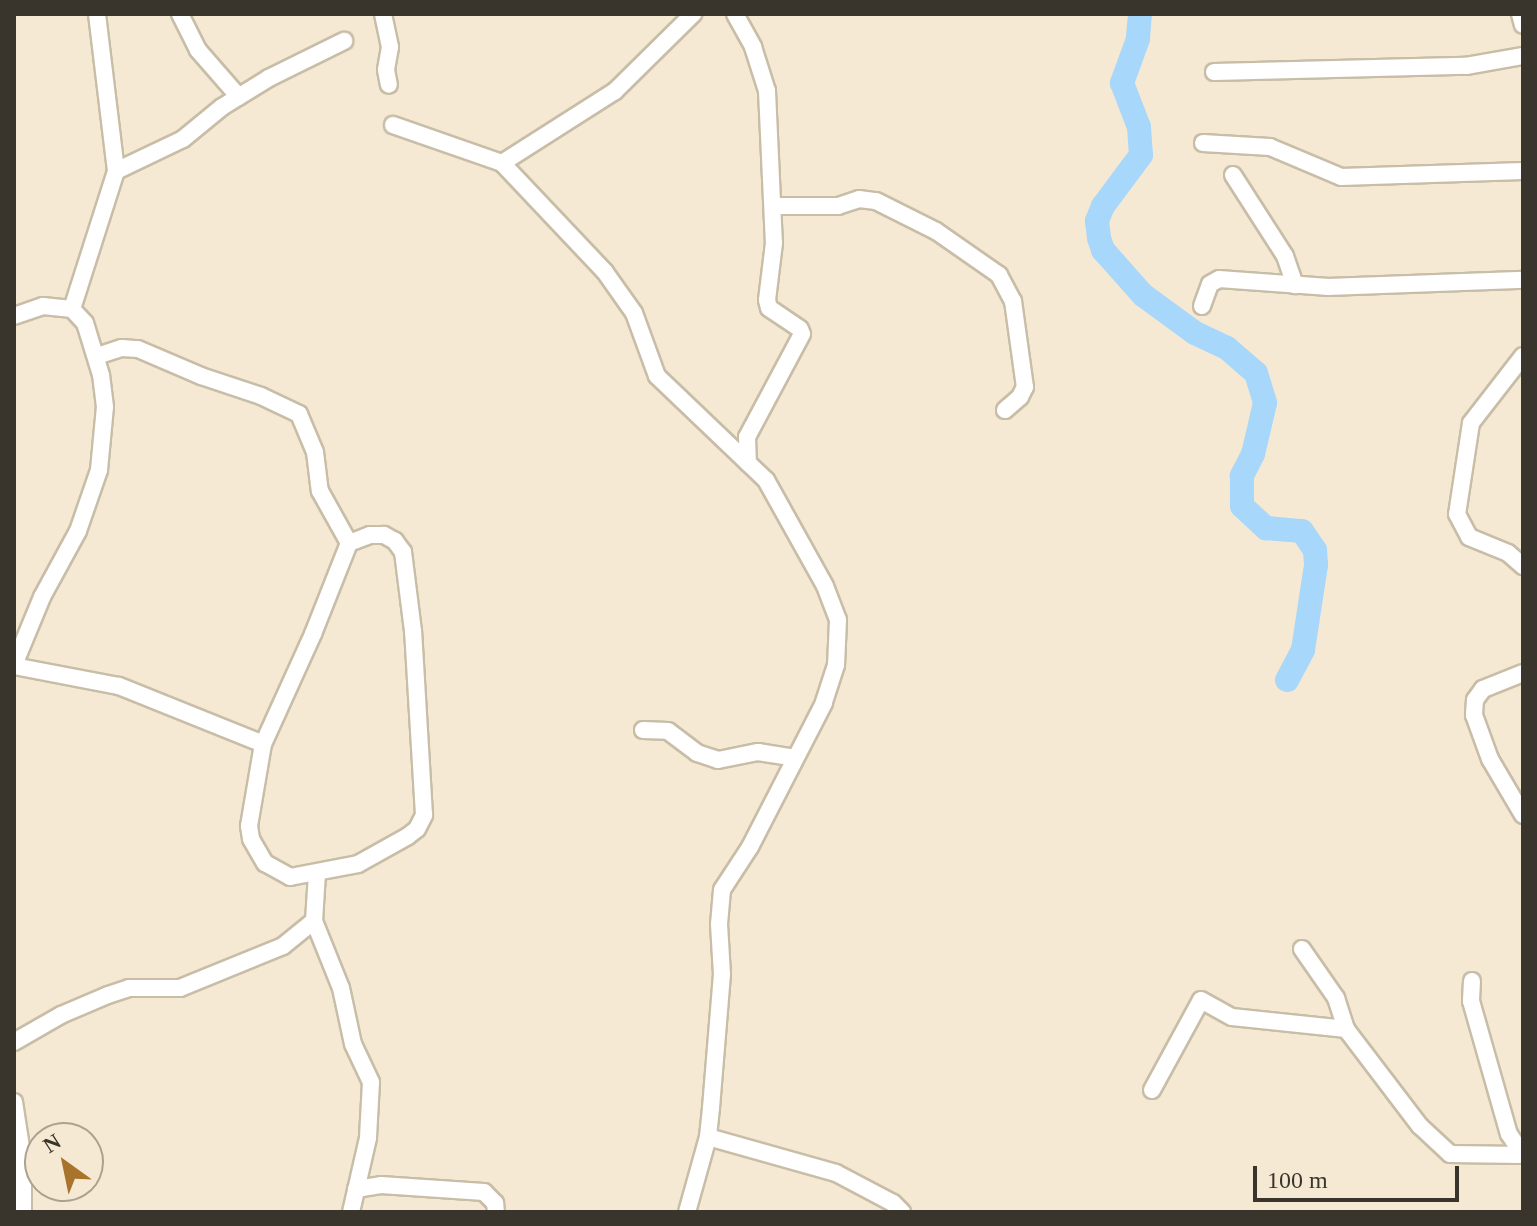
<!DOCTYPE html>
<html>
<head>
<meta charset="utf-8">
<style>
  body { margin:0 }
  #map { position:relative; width:1537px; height:1226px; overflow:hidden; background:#f5e9d3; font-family:Georgia,serif }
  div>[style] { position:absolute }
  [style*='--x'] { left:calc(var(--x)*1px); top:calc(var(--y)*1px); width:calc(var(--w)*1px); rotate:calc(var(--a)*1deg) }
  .river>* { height:24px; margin:-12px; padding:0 12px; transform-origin:12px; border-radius:12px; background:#a7d7fa }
  .roads { filter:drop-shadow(2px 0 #c8bda7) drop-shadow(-2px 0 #c8bda7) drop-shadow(0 2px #c8bda7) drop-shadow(0 -2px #c8bda7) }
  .street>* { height:16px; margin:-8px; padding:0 8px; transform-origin:8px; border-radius:8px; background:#fff }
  span { translate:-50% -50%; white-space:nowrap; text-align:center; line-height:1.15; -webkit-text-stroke:8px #f5e9d3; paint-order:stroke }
  .frame { position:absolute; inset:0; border:16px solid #39352c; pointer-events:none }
  .north { position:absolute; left:24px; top:1122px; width:80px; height:80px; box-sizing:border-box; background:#f5e9d3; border:2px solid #aaa190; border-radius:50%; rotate:327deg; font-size:22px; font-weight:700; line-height:32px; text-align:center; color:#39352c }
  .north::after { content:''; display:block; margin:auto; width:28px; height:36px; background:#a8742c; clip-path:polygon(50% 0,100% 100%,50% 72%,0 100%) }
  .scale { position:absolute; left:1253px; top:1166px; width:206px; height:36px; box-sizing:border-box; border:4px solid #39352c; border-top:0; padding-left:10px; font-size:24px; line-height:28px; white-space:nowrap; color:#39352c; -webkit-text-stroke:6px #f5e9d3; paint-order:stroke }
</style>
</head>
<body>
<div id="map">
  <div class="river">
    <div style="--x:1140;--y:14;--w:25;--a:95"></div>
    <div style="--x:1138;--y:39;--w:47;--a:110"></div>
    <div style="--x:1122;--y:83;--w:47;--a:68.9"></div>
    <div style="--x:1139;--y:127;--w:28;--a:86"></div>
    <div style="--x:1141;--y:155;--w:64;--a:126.7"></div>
    <div style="--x:1103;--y:206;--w:16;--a:112"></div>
    <div style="--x:1097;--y:221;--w:17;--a:83"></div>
    <div style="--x:1099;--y:238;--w:13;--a:72"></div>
    <div style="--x:1103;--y:250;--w:60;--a:48.4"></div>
    <div style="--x:1143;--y:295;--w:64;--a:36.2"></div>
    <div style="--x:1195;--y:333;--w:35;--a:25"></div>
    <div style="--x:1227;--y:348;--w:38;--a:41"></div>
    <div style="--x:1256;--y:373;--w:31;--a:73"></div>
    <div style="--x:1265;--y:403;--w:52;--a:103.2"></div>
    <div style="--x:1253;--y:454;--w:25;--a:117"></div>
    <div style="--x:1242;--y:476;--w:30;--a:90"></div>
    <div style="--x:1242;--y:506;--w:33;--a:43"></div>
    <div style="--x:1266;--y:528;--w:36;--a:5"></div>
    <div style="--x:1302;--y:531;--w:23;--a:56"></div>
    <div style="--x:1315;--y:550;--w:15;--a:86"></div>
    <div style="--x:1316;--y:565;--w:86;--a:98.7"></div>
    <div style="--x:1303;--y:650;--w:34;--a:118"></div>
  </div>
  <div class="roads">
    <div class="street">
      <div style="--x:180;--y:14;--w:40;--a:63.4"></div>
      <div style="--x:198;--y:50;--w:62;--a:48.9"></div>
      <div style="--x:383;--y:14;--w:34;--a:78"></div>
      <div style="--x:390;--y:47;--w:23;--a:100"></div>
      <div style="--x:386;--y:70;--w:15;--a:79"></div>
      <div style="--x:735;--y:14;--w:38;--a:61"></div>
      <div style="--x:753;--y:47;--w:46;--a:72.3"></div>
      <div style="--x:767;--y:91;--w:152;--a:87.4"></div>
      <div style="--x:774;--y:243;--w:57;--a:97"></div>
      <div style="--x:767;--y:300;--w:8;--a:76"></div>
      <div style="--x:769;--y:308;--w:37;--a:34"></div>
      <div style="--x:800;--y:329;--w:5;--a:68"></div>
      <div style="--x:802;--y:334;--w:117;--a:118.1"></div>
      <div style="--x:747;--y:437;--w:26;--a:88"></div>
      <div style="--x:1520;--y:14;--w:11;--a:75"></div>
      <div style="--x:1214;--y:72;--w:252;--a:-1.4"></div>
      <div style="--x:1466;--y:66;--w:58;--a:-10"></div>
      <div style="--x:393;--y:125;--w:115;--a:19.2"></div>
      <div style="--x:502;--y:163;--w:150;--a:46.6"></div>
      <div style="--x:605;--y:272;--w:50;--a:54.7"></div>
      <div style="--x:634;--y:313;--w:67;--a:69.9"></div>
      <div style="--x:657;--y:376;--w:151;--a:43.7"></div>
      <div style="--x:766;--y:480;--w:121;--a:60.9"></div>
      <div style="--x:825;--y:586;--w:36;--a:69"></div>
      <div style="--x:838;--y:620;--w:45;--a:92.5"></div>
      <div style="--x:836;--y:665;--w:40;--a:108"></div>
      <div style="--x:824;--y:703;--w:162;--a:117.2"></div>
      <div style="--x:750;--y:847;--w:51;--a:123.1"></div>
      <div style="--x:722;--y:890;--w:34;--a:95"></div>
      <div style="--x:719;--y:924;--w:50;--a:86.6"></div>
      <div style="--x:722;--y:974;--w:134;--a:94.7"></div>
      <div style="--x:711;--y:1108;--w:29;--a:96"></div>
      <div style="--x:708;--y:1137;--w:78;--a:105.6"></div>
      <div style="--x:1203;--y:143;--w:67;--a:3.4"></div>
      <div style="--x:1270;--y:147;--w:77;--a:22.9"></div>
      <div style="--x:1341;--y:177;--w:182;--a:-1.9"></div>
      <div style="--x:502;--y:163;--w:134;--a:-32.5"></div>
      <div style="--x:615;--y:91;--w:110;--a:-44.6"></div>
      <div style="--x:116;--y:171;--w:74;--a:-25.5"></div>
      <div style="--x:183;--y:139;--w:50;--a:-39.4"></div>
      <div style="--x:222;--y:107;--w:55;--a:-31.7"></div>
      <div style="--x:269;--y:78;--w:84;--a:-26.3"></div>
      <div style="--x:1233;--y:175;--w:96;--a:57.3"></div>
      <div style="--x:1285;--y:256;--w:31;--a:71"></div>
      <div style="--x:773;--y:206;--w:65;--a:0"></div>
      <div style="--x:838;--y:206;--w:22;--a:-18"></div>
      <div style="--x:859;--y:199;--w:17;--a:7"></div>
      <div style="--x:876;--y:201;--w:67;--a:26.6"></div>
      <div style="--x:936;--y:231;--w:77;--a:34.9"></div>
      <div style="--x:999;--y:275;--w:30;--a:62"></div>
      <div style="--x:1013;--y:301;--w:87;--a:82.1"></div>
      <div style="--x:1025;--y:387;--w:11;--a:117"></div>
      <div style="--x:1020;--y:397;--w:20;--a:139"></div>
      <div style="--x:1202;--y:306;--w:23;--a:-70"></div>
      <div style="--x:1210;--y:284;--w:10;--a:-29"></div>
      <div style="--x:1219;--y:279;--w:110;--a:4.2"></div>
      <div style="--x:1329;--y:287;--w:194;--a:-2.1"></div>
      <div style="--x:72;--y:309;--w:145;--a:-72.3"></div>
      <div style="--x:116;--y:171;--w:158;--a:-96.9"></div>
      <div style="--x:14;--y:316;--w:31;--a:-19"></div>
      <div style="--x:43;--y:306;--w:29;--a:6"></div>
      <div style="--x:97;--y:356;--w:26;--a:-18"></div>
      <div style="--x:122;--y:348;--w:16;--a:4"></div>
      <div style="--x:138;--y:349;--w:69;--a:23.2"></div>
      <div style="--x:201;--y:376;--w:63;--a:18.4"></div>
      <div style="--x:261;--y:396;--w:42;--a:25.3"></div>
      <div style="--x:299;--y:414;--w:41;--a:67.2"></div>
      <div style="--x:315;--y:452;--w:39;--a:83"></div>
      <div style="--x:320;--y:491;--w:60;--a:60.9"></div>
      <div style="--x:349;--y:543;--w:98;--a:111.6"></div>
      <div style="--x:313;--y:634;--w:121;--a:114.4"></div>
      <div style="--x:1523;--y:356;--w:85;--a:127.8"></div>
      <div style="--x:1471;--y:423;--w:92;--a:98.7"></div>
      <div style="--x:1457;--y:514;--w:26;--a:62"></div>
      <div style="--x:1469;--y:537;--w:42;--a:22.3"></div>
      <div style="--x:1508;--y:553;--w:20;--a:41"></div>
      <div style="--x:14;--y:665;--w:74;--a:-67.6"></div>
      <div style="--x:42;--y:597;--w:75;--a:-61.4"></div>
      <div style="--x:78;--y:531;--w:65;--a:-71"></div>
      <div style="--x:99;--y:470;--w:63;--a:-84.6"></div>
      <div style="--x:105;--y:407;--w:32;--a:-97"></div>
      <div style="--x:101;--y:375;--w:54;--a:-107.1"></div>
      <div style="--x:85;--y:323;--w:19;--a:-133"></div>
      <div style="--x:14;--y:666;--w:107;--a:10.8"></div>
      <div style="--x:119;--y:686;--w:155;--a:21.9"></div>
      <div style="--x:263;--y:744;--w:83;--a:99.7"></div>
      <div style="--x:249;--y:826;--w:13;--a:81"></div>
      <div style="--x:251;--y:839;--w:28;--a:60"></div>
      <div style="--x:265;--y:863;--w:29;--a:29"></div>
      <div style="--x:290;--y:877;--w:69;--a:-10.8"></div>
      <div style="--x:358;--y:864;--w:57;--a:-29.2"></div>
      <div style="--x:408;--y:836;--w:11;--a:-38"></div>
      <div style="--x:417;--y:829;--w:16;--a:-63"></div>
      <div style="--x:424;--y:815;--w:184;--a:-93.4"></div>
      <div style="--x:413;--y:631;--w:80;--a:-97.2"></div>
      <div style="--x:403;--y:552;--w:14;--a:-126"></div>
      <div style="--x:395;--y:541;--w:13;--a:-151"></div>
      <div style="--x:384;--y:535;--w:14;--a:180"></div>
      <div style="--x:370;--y:535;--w:22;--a:159"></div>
      <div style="--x:1523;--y:673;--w:43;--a:158.2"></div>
      <div style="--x:1483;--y:689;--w:14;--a:126"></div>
      <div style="--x:1475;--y:700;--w:15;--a:94"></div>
      <div style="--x:1474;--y:715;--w:47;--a:70"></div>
      <div style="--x:1490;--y:759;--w:65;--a:59.5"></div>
      <div style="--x:643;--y:730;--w:25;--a:2"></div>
      <div style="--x:668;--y:731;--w:36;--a:37"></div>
      <div style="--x:697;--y:753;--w:22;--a:18"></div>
      <div style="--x:718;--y:760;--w:41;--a:-11.3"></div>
      <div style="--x:758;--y:752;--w:36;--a:9"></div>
      <div style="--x:314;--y:921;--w:72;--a:68.1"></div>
      <div style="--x:341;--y:988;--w:57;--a:77.9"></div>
      <div style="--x:353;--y:1044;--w:42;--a:64.7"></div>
      <div style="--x:371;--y:1082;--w:56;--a:93.1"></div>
      <div style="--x:368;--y:1138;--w:76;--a:102.9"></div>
      <div style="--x:1302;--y:949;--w:60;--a:55.2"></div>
      <div style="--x:1336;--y:998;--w:33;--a:72"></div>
      <div style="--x:1346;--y:1029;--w:122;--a:52.7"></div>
      <div style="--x:1420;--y:1126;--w:41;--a:43"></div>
      <div style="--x:1450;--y:1154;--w:73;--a:0.8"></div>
      <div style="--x:1472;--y:981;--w:20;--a:93"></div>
      <div style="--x:1471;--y:1001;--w:138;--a:74.1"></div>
      <div style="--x:1509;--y:1134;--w:25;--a:56"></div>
      <div style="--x:14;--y:1042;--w:54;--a:-29.9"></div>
      <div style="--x:61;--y:1015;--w:51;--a:-23.1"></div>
      <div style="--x:108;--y:995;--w:22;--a:-18"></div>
      <div style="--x:129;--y:988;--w:51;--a:0"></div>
      <div style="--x:180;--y:988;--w:111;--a:-22.2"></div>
      <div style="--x:283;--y:946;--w:40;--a:-39"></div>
      <div style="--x:314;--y:921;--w:48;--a:-86.4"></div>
      <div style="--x:1152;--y:1090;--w:102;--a:-61.4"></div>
      <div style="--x:1201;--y:1000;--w:35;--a:29"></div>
      <div style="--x:1232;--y:1017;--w:115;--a:6"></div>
      <div style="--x:14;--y:1102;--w:59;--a:81.2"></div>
      <div style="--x:23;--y:1160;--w:52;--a:90"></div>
      <div style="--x:708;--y:1137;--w:133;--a:15.7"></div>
      <div style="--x:836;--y:1173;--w:64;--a:27.8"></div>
      <div style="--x:893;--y:1203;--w:13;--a:45"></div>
      <div style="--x:356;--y:1189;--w:25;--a:-9"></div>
      <div style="--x:381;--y:1185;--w:103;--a:3.9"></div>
      <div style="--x:484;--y:1192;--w:16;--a:45"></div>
      <div style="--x:495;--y:1203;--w:9;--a:84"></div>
    </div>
  </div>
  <div class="frame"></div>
  <div class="north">N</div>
  <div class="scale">100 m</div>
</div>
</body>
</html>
